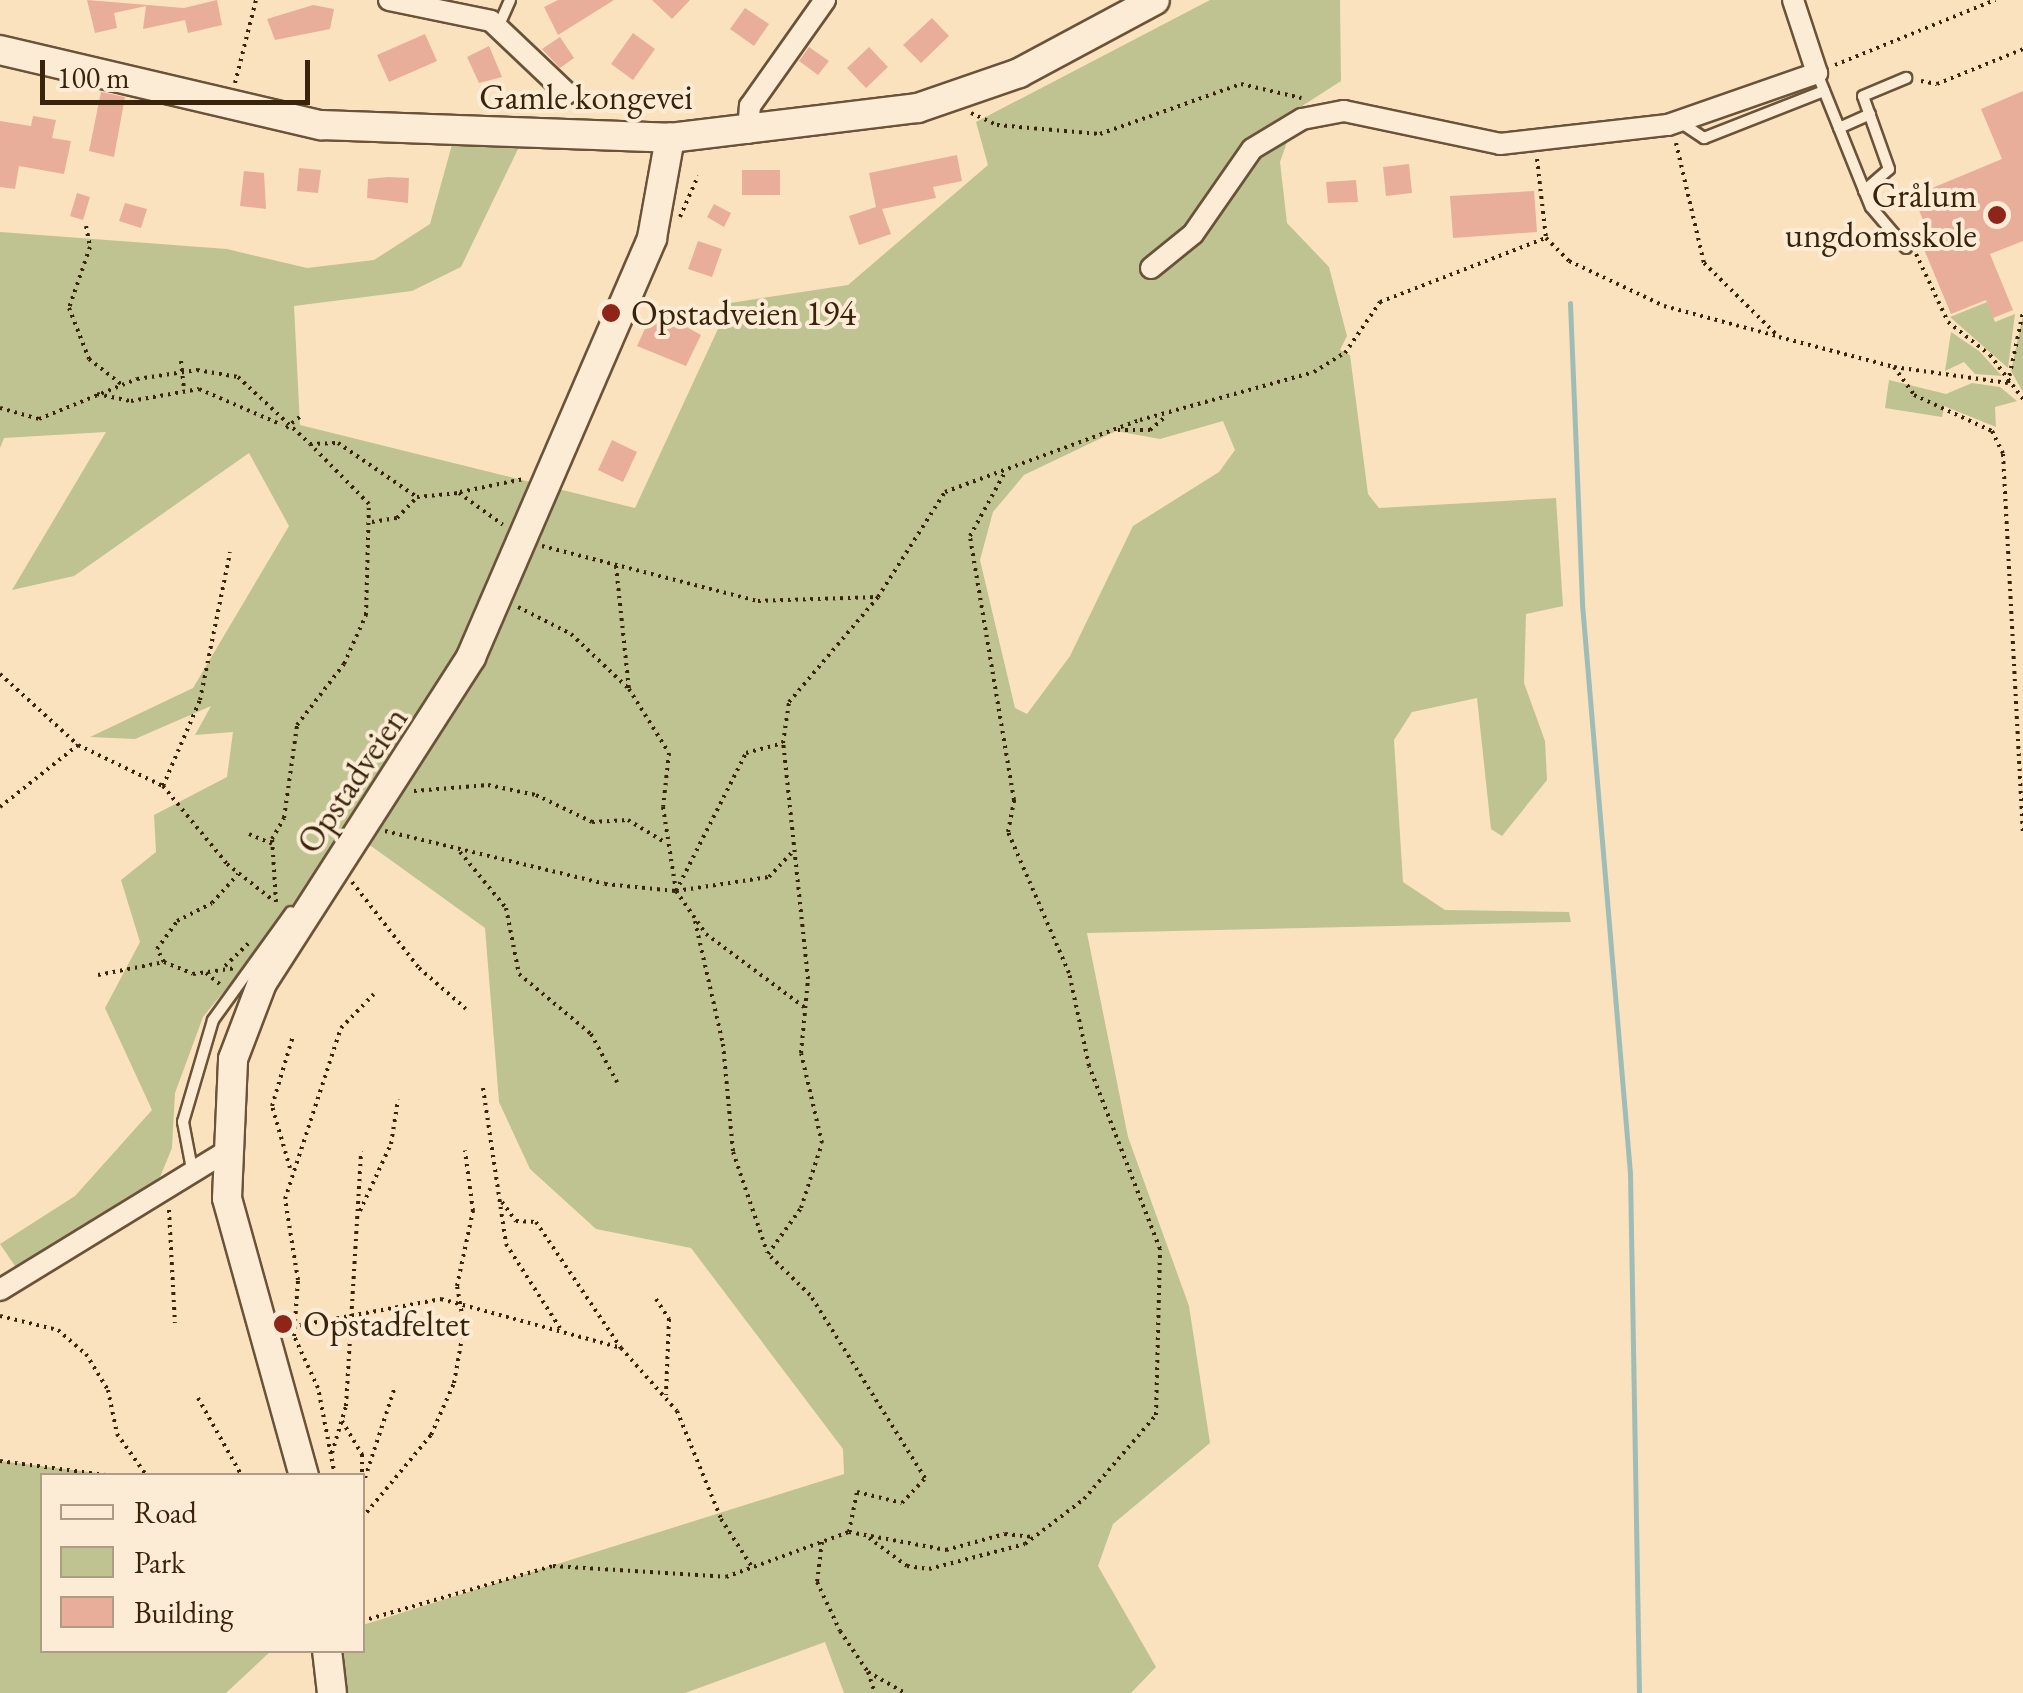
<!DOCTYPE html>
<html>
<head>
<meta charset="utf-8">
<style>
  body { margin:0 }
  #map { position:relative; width:2023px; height:1693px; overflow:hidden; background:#fbe2be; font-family:"EB Garamond",serif }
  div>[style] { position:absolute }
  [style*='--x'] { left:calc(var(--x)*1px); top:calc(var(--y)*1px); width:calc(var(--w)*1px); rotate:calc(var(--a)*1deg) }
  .green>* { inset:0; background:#bec391 }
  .stream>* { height:5px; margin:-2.5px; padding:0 2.5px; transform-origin:2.5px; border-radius:2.5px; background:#9fbdb6 }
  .building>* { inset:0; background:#e8ae99 }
  .path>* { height:4px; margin-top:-2px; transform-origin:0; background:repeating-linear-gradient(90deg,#3a230b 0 2.5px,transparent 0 7.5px) }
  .roads { filter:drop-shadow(2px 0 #6a5338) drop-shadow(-2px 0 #6a5338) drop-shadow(0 2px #6a5338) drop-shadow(0 -2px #6a5338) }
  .lane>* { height:10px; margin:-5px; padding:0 5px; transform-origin:5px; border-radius:5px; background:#fcecd5 }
  .street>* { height:20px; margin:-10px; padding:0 10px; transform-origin:10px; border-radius:10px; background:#fcecd5 }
  .secondary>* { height:28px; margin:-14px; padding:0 14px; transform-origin:14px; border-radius:14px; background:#fcecd5 }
  .dots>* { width:28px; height:28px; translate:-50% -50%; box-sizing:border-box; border:5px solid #fcecd5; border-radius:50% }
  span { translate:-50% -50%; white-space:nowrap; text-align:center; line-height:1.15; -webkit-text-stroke:8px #fcecd5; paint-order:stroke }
  .street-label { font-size:35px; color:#3a230b }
  .poi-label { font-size:35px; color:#3a230b }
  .right { translate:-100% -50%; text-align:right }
  .left { translate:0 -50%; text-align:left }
  .legend { position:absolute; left:40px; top:1473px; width:325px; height:180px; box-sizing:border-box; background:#fcecd5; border:2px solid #ae9c84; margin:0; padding:12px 18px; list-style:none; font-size:30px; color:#3a230b }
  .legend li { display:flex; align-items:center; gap:20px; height:50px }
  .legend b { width:50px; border:2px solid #ae9c84 }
  .scale { position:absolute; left:40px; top:60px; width:270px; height:45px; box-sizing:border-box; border:5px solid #3a230b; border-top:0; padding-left:12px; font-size:30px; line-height:35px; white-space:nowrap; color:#3a230b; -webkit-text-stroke:8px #fcecd5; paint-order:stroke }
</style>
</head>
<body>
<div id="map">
  <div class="green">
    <div style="clip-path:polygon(evenodd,1210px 0,1340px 0,1341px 81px,1299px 108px,1280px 162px,1287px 223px,1329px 267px,1347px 336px,1340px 350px,1350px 355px,1368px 494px,1379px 508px,1556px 498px,1563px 606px,1526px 614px,1524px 683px,1545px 741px,1547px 780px,1502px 836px,1491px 829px,1477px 698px,1412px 712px,1394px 740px,1403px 882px,1445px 910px,1569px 912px,1571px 922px,1087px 933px,1128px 1137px,1189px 1306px,1210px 1443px,1113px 1524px,1098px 1566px,1156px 1667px,1131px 1693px,844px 1693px,825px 1642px,685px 1693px,332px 1693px,327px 1651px,362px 1650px,363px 1625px,844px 1474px,843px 1449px,691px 1248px,596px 1229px,530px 1169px,499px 1102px,485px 928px,353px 833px,203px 1017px,175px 1093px,172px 1148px,158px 1182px,17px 1269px,0 1244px,75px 1196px,152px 1110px,105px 1008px,140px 942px,121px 880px,156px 852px,154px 815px,227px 777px,233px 732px,195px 735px,211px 706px,135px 739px,90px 737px,193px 688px,289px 526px,249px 453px,74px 576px,12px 590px,106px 432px,4px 438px,0 448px,0 232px,227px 249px,307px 268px,374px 260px,430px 224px,453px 141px,519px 147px,461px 267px,412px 291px,294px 306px,300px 425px,635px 508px,730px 303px,848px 285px,988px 165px,976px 122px,1210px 0,1223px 421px,1235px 450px,1219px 472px,1133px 526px,1070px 656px,1027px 714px,1015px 708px,980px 560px,993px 512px,1024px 475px,1116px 431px,1160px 439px,1223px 421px)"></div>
    <div style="clip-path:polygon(1987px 302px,1995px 322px,2015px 314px,2008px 368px,1950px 317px)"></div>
    <div style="clip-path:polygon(2023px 315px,2023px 392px,2011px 371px)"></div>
    <div style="clip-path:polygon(1951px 332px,1979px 351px,2002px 376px,1975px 374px,1964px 362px,1945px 371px)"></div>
    <div style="clip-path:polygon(1889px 380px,1946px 394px,1972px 383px,2000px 387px,2017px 401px,1995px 407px,1996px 427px,1944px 406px,1942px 417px,1885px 408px)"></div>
    <div style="clip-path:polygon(0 1461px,113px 1475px,42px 1476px,42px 1650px,271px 1651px,226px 1693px,0 1693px)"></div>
  </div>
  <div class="stream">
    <div style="--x:1570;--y:303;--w:301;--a:87.7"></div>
    <div style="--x:1582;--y:604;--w:571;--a:85.18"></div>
    <div style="--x:1630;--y:1173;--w:520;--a:89.01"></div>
  </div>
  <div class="building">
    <div style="clip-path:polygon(87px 0,184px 8px,217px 0,222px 25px,188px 33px,185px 20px,143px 29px,146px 6px,114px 13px,117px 28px,95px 33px)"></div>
    <div style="clip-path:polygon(558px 0,614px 0,558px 35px,544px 7px)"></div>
    <div style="clip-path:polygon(652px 0,690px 0,672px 19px)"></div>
    <div style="clip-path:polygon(313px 5px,334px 9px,330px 29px,275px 40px,267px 19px)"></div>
    <div style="clip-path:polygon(745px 8px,769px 24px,754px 46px,730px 29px)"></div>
    <div style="clip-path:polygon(932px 18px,949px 36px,921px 63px,903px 45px)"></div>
    <div style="clip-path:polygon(633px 33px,655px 49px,633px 80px,611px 64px)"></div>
    <div style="clip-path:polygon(425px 34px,437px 61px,389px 82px,377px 55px)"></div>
    <div style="clip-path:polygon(560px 37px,574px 58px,560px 68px,542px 49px)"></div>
    <div style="clip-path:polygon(489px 46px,502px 77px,479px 83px,467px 57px)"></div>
    <div style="clip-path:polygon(809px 47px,829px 61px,818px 75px,799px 61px)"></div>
    <div style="clip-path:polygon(869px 47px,888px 67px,866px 88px,847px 68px)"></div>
    <div style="clip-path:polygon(2023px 91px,2023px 241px,1990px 254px,2013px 310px,1993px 318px,1986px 300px,1951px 314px,1918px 235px,1928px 232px,1913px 196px,2002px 159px,1981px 109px)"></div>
    <div style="clip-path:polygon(101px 92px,125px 97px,114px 157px,89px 151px)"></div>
    <div style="clip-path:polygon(33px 116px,56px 120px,52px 138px,71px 141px,64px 174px,19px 166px,15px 189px,0 187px,0 121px,31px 126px)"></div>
    <div style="clip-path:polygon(957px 155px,962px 181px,933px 187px,936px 198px,882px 209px,891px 234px,859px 245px,849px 216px,876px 207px,869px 173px)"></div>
    <div style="clip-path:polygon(1409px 164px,1412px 193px,1386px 196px,1383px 167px)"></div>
    <div style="clip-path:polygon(299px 168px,321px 170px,318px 193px,297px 191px)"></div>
    <div style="clip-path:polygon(742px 170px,780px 170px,780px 195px,742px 195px)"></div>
    <div style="clip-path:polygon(244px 171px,264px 173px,266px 209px,240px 206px)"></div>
    <div style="clip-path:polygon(388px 177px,409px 178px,408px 203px,367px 198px,368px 179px)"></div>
    <div style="clip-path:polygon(1356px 180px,1358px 202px,1328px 203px,1326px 182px)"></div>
    <div style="clip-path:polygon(1534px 191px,1537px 232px,1453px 238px,1450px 196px)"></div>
    <div style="clip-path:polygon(77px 193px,90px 197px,83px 220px,70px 216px)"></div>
    <div style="clip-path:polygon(125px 203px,147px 209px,141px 228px,119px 221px)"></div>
    <div style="clip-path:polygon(714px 204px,731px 213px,724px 227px,707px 217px)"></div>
    <div style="clip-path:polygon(698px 241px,722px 249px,712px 277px,688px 269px)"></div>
    <div style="clip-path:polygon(654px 309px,701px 335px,686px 366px,637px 346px)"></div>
    <div style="clip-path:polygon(612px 440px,637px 452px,623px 482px,598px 470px)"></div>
  </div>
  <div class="path">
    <div style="--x:1835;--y:65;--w:173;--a:-22.1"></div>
    <div style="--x:1921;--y:81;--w:16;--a:11"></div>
    <div style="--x:1937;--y:84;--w:93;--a:-22.1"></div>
    <div style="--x:235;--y:83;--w:86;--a:-75.8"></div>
    <div style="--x:971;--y:113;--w:29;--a:25"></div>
    <div style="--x:997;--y:125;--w:103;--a:5"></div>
    <div style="--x:1100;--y:134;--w:150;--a:-19.5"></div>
    <div style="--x:1241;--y:84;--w:62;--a:13.1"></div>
    <div style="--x:1676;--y:143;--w:123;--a:76.9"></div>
    <div style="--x:1704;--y:263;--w:105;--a:44.6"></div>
    <div style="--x:1779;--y:337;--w:119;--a:14.6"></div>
    <div style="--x:1894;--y:367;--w:115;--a:8"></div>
    <div style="--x:2008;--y:383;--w:73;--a:-78.1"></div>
    <div style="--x:1537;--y:159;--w:80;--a:83.5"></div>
    <div style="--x:1546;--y:238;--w:33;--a:45"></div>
    <div style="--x:1569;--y:261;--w:105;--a:25.3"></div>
    <div style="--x:1664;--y:306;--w:117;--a:14.9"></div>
    <div style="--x:680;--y:217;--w:45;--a:-66.3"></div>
    <div style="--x:86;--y:226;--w:21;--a:79"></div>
    <div style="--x:90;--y:247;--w:65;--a:109"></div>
    <div style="--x:69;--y:308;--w:55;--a:68.6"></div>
    <div style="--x:89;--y:359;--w:41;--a:38"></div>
    <div style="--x:1916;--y:254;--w:75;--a:64.8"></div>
    <div style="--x:1948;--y:322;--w:53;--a:38.2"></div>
    <div style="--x:1990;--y:355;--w:55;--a:53.1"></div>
    <div style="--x:181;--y:361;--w:28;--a:84"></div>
    <div style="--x:1894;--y:367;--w:34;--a:54"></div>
    <div style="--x:1914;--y:395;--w:86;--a:24.8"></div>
    <div style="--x:1992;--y:431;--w:25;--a:64"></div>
    <div style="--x:2003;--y:454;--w:381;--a:87"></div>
    <div style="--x:97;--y:394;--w:35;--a:12"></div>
    <div style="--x:131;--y:401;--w:69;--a:-10"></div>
    <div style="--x:199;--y:389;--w:90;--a:23.4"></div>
    <div style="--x:0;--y:408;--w:41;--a:15.8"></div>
    <div style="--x:39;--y:419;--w:106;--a:-22.2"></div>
    <div style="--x:137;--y:379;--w:61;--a:-8.5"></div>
    <div style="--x:197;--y:370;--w:42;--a:9.7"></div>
    <div style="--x:238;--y:377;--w:98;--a:42.9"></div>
    <div style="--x:310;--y:444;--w:28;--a:-2"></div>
    <div style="--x:338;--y:443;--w:96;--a:34.4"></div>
    <div style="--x:417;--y:497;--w:42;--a:-5.4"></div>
    <div style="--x:459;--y:493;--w:54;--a:36"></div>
    <div style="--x:286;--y:428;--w:21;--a:-39"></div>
    <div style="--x:1118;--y:430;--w:32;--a:0"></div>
    <div style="--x:1150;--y:430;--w:18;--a:-41"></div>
    <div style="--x:460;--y:492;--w:65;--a:-11.5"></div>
    <div style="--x:372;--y:522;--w:25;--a:-9"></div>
    <div style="--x:397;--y:518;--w:29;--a:-46"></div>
    <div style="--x:542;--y:546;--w:223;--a:14.3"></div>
    <div style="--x:758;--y:601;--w:120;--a:-1.9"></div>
    <div style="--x:616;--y:566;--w:124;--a:84"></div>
    <div style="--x:518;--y:607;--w:59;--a:27"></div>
    <div style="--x:571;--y:634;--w:80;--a:43.5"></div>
    <div style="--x:629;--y:689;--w:75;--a:58"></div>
    <div style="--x:669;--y:753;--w:54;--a:96.3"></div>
    <div style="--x:663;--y:807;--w:85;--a:81.2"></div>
    <div style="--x:676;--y:891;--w:52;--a:55.1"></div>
    <div style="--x:706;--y:934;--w:127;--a:36.7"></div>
    <div style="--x:0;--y:674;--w:105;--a:42.3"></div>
    <div style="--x:78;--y:745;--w:94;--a:25.8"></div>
    <div style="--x:163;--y:786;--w:101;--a:50.6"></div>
    <div style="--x:227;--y:864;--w:60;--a:38.2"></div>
    <div style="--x:163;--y:786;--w:94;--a:-66.7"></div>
    <div style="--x:200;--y:700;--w:151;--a:-78.5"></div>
    <div style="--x:414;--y:791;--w:74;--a:-4.6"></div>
    <div style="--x:488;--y:785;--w:49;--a:11.8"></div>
    <div style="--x:536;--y:795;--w:62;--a:25.7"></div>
    <div style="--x:592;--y:822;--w:36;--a:-3"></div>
    <div style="--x:628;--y:820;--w:44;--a:31.2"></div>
    <div style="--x:0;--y:807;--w:100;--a:-38.5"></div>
    <div style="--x:385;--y:831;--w:226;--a:13.5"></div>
    <div style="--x:605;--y:884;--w:71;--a:5.6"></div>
    <div style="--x:676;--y:891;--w:94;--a:-8.6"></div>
    <div style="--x:769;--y:877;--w:34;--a:-47"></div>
    <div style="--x:249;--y:834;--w:25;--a:23"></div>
    <div style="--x:460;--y:852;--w:72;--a:50.6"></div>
    <div style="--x:506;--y:908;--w:67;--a:78.9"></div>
    <div style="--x:519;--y:974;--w:94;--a:39.8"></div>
    <div style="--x:591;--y:1034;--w:55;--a:61.6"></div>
    <div style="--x:352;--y:882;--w:109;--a:52.1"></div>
    <div style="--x:419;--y:968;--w:62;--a:41.1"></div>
    <div style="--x:676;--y:891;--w:155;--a:-63.1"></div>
    <div style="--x:746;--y:753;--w:38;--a:-15"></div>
    <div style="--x:276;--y:902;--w:63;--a:-93.6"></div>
    <div style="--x:272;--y:839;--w:24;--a:-60"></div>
    <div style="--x:284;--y:818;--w:94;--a:-82"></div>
    <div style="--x:297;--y:725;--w:77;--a:-52.4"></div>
    <div style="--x:344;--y:664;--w:54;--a:-65.8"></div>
    <div style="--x:366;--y:615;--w:111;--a:-88.5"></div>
    <div style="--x:369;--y:504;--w:84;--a:-134.5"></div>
    <div style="--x:695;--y:921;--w:126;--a:77.2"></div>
    <div style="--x:723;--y:1044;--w:108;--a:84.7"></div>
    <div style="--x:733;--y:1152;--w:106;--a:71.2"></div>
    <div style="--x:164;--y:962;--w:15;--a:-118"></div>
    <div style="--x:157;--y:949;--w:34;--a:-54"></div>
    <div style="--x:177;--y:921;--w:39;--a:-27"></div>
    <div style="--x:212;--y:903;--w:39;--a:-48"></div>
    <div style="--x:225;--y:966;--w:36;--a:-44"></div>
    <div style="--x:206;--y:973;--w:21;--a:39"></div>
    <div style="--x:98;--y:975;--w:67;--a:-11.1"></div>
    <div style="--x:164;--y:962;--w:31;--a:22"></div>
    <div style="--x:193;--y:974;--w:44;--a:-7.8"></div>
    <div style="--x:483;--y:1088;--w:158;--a:81.6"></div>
    <div style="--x:506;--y:1244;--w:100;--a:57.3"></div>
    <div style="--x:290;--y:1168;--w:65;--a:-106.2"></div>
    <div style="--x:272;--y:1106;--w:73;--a:-73.3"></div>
    <div style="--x:502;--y:1202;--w:24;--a:54"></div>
    <div style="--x:516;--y:1221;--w:20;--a:3"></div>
    <div style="--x:536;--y:1222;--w:152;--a:56"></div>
    <div style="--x:621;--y:1348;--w:84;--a:48.4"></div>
    <div style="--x:677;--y:1411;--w:117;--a:67.8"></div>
    <div style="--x:721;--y:1519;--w:57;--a:57.1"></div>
    <div style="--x:169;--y:1210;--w:113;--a:87"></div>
    <div style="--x:360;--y:1211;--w:74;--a:-65.2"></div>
    <div style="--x:391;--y:1144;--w:45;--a:-81"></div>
    <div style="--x:656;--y:1299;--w:24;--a:57"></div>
    <div style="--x:669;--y:1319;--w:76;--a:92.3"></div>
    <div style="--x:0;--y:1316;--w:60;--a:13.6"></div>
    <div style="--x:58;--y:1330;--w:37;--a:41"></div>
    <div style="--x:86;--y:1354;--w:42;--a:58.6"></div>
    <div style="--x:108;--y:1390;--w:45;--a:78.4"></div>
    <div style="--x:117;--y:1434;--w:52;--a:54.5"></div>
    <div style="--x:285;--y:1328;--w:159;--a:-10.5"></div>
    <div style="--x:441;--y:1299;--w:187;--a:15.2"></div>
    <div style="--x:198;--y:1398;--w:90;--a:60.6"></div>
    <div style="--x:342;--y:1421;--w:39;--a:59"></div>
    <div style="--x:362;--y:1454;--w:34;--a:90"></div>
    <div style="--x:332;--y:1453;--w:49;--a:-73.4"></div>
    <div style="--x:346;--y:1406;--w:255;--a:-86.6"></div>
    <div style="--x:0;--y:1461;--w:114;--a:7.6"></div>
    <div style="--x:335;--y:1476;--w:90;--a:-100.9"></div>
    <div style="--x:318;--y:1388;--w:57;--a:-114.8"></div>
    <div style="--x:294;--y:1336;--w:56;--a:-85.9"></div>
    <div style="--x:298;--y:1280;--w:82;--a:-99.1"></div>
    <div style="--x:285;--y:1199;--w:180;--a:-71.9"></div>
    <div style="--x:341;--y:1028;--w:47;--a:-45.9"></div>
    <div style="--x:365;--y:1478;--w:96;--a:-71.8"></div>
    <div style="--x:362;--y:1518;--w:108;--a:-50.3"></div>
    <div style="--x:431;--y:1435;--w:57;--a:-66.1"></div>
    <div style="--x:454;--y:1383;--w:58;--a:-80"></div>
    <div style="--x:464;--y:1326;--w:41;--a:-99.9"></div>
    <div style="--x:457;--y:1286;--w:77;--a:-78"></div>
    <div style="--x:473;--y:1211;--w:61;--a:-97.6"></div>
    <div style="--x:849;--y:1532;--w:41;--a:-78.7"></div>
    <div style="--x:857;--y:1492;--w:46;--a:13.7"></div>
    <div style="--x:902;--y:1503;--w:34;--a:-47"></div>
    <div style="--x:925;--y:1478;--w:216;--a:-122.1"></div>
    <div style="--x:810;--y:1295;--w:59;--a:-135.7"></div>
    <div style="--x:768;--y:1254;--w:57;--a:-54.3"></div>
    <div style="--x:801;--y:1208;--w:68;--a:-72.1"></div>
    <div style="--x:822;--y:1143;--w:92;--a:-103.1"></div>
    <div style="--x:801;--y:1053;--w:74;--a:-84.6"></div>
    <div style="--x:808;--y:979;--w:237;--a:-96"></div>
    <div style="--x:783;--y:743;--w:41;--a:-81.7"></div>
    <div style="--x:789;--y:702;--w:138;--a:-49.7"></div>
    <div style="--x:878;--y:597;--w:125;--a:-57.5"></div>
    <div style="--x:945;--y:492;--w:208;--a:-20.3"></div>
    <div style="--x:1140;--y:420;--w:180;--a:-15.4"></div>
    <div style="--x:1314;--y:372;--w:36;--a:-32"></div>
    <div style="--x:1345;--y:353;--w:62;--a:-55.5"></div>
    <div style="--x:1380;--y:302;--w:178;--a:-21.1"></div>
    <div style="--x:869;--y:1538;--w:47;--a:36.4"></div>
    <div style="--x:907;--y:1566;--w:22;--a:8"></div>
    <div style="--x:929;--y:1569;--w:99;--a:-14.6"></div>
    <div style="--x:1025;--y:1544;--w:74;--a:-37.3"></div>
    <div style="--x:1084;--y:1499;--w:111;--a:-49.4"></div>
    <div style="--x:1156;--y:1415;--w:166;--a:-88.6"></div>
    <div style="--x:1160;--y:1249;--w:196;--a:-111.2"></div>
    <div style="--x:1089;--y:1066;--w:95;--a:-102.1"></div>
    <div style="--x:1069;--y:973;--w:154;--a:-113.4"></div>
    <div style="--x:1008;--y:832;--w:33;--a:-79"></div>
    <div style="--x:1014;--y:800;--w:268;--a:-99.5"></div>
    <div style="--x:970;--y:536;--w:73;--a:-61.3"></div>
    <div style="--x:822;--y:1542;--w:40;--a:97.1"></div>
    <div style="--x:817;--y:1582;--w:54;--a:64.9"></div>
    <div style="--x:840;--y:1631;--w:50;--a:55.7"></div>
    <div style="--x:868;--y:1672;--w:43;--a:29.6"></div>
    <div style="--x:362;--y:1621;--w:199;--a:-16.1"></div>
    <div style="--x:553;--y:1566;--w:173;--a:3.6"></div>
    <div style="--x:726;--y:1577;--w:131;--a:-20.1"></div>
    <div style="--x:849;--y:1532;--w:99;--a:10.5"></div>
    <div style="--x:946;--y:1550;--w:61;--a:-15.2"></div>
    <div style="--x:1005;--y:1534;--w:30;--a:6"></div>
    <div style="--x:868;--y:1672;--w:22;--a:72"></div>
  </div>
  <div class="roads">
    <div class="lane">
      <div style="--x:499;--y:25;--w:27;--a:-66"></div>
      <div style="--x:1817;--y:73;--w:144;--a:68.1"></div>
      <div style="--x:1871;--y:207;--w:54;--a:49.5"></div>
      <div style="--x:1680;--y:122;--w:29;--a:34"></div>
      <div style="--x:1704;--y:138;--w:129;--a:-21.4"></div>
      <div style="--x:1839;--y:128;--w:34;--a:-24"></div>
      <div style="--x:1864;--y:191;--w:33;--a:-41"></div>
      <div style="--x:1889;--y:169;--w:77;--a:-109.6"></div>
      <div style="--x:1863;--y:96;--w:47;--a:-22.7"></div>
      <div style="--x:192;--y:1169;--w:48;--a:-100.8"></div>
      <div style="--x:183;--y:1122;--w:106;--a:-73.6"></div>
      <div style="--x:213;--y:1020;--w:133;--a:-54.2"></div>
    </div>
    <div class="street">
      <div style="--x:389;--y:0;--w:104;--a:11.6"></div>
      <div style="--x:491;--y:21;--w:105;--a:43.5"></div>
      <div style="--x:748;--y:133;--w:27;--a:-86"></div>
      <div style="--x:750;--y:106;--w:130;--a:-54.7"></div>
      <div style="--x:1151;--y:268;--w:54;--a:-39"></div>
      <div style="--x:1193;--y:234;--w:103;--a:-55.2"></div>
      <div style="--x:1252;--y:149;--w:58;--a:-31"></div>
      <div style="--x:1302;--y:119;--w:43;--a:-10.8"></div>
      <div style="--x:1344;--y:111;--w:159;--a:11.9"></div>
      <div style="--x:1500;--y:144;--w:169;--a:-6.5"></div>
      <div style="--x:1668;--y:125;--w:158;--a:-19.2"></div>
      <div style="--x:1817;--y:73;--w:77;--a:-108.2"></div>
      <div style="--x:0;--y:1290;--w:260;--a:-31.5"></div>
    </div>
    <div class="secondary">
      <div style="--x:0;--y:50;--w:330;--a:13.2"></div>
      <div style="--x:321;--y:125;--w:349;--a:2.1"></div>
      <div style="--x:670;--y:138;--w:250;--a:-6.9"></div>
      <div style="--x:918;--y:108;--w:107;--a:-19.1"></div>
      <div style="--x:1019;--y:73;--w:154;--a:-28.2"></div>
      <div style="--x:304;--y:1476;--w:288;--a:-105.5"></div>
      <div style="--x:227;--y:1198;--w:139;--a:-87.5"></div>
      <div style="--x:233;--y:1059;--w:81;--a:-69.1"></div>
      <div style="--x:262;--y:983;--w:387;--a:-57.3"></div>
      <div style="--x:471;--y:657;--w:456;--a:-66.6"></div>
      <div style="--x:652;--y:238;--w:102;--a:-79.8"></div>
      <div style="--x:327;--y:1650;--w:43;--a:83.4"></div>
    </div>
  </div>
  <div class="dots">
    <div style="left:1997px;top:215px;background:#8f2418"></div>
    <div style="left:611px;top:313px;background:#8f2418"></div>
    <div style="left:283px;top:1324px;background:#8f2418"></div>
  </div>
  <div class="street-label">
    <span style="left:586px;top:97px">Gamle kongevei</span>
    <span style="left:352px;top:780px;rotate:-56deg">Opstadveien</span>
  </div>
  <div class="poi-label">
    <span class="right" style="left:1977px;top:215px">Grålum<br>ungdomsskole</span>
    <span class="left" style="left:631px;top:313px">Opstadveien 194</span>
    <span class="left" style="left:303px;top:1324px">Opstadfeltet</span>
  </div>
  <ul class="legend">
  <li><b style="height:12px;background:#fcecd5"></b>Road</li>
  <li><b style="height:28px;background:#bec391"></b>Park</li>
  <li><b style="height:28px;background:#e8ae99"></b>Building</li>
  </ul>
  <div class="scale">100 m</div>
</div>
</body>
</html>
